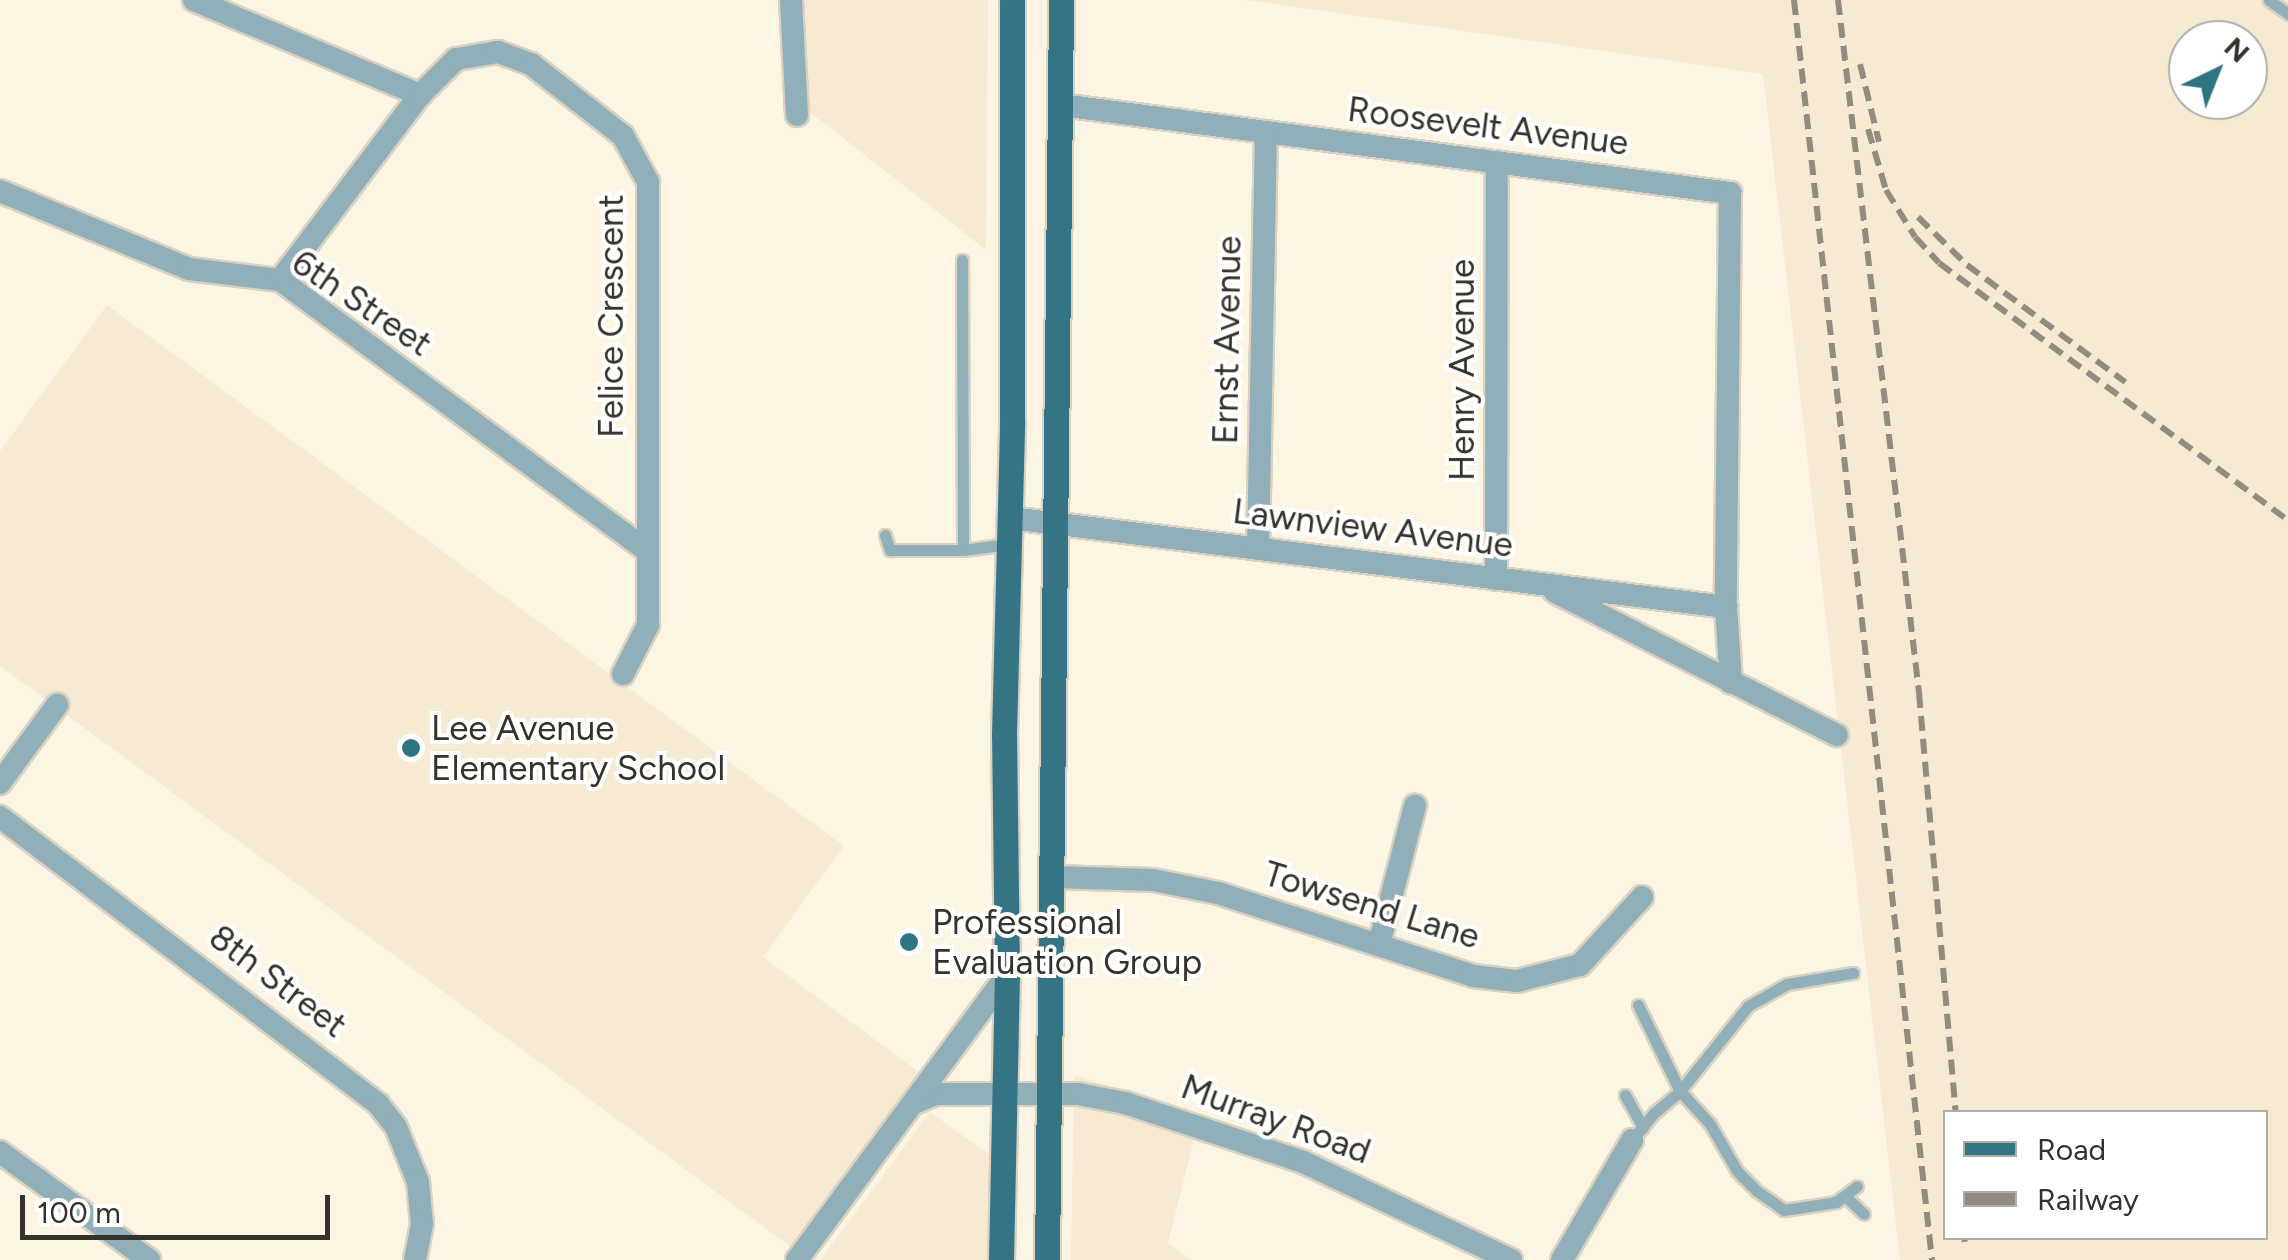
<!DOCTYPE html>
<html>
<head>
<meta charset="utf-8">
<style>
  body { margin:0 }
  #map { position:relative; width:2288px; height:1260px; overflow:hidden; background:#fdf5e3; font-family:Figtree,sans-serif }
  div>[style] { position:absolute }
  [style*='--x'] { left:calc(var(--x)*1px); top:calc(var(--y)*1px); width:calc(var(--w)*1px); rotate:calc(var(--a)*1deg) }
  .built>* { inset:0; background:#f6ebd2 }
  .roads { filter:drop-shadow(2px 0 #d9d2c2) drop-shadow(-2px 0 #d9d2c2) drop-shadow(0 2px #d9d2c2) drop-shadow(0 -2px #d9d2c2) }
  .lane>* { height:11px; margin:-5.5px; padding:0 5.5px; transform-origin:5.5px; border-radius:5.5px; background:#90afb8 }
  .street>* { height:22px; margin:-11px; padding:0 11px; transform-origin:11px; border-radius:11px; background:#90afb8 }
  .primary>* { height:25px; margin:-12.5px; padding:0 12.5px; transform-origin:12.5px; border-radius:12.5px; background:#347484 }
  .rail>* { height:6px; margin-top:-3px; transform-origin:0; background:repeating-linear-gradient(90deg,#918c7f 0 15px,transparent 0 23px) }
  .dots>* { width:28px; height:28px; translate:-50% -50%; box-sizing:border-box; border:5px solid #fff; border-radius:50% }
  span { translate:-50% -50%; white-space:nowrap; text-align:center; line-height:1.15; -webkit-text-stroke:8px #fff; paint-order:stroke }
  .street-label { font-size:35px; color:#35322b }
  .poi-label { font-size:35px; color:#35322b }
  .left { translate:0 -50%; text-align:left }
  .legend { position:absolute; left:1943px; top:1110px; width:325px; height:130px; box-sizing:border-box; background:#fff; border:2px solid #aeadaa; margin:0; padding:12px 18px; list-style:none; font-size:30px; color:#35322b }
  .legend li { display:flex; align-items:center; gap:20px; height:50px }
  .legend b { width:50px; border:2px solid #aeadaa }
  .north { position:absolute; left:2168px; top:20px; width:100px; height:100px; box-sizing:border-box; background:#fff; border:2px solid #aeadaa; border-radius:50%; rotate:43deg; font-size:28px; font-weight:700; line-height:40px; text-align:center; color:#35322b }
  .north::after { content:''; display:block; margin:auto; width:35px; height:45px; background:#307484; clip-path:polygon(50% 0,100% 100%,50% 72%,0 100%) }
  .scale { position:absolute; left:20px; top:1195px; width:310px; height:45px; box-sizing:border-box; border:5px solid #35322b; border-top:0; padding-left:12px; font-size:30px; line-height:35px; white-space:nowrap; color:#35322b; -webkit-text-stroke:8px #fff; paint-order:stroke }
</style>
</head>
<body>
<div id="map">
  <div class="built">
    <div style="clip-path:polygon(801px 0,988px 0,986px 250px,801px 105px)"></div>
    <div style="clip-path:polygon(evenodd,1246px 0,2288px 0,2288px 1260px,1900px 1260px,1763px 74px,1246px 0,2188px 40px,2248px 40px,2248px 100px,2188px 100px,2188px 40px,1246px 0,1946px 1112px,2266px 1112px,2266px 1238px,1946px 1238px,1946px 1112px)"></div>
    <div style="clip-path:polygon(107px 305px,844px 846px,763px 957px,919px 1072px,791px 1247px,0 666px,0 451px)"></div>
    <div style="clip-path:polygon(1074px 1075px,1200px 1115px,1168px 1243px,1191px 1260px,1071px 1260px)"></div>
    <div style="clip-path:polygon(930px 1112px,990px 1155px,987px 1260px,820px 1260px)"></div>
  </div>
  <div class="roads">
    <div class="lane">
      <div style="--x:2269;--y:0;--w:24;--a:36"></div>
      <div style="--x:962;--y:260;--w:290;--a:89.8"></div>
      <div style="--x:963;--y:550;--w:45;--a:-7.6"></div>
      <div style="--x:885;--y:535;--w:16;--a:72"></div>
      <div style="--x:890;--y:550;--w:73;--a:0"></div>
      <div style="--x:1638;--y:1005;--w:96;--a:64"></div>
      <div style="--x:1680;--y:1091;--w:45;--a:47.7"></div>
      <div style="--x:1710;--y:1124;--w:54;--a:60.1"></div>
      <div style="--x:1737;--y:1171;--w:28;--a:45"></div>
      <div style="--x:1757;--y:1191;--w:33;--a:35"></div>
      <div style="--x:1784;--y:1210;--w:53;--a:-8.7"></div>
      <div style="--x:1836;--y:1202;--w:26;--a:-37"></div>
      <div style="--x:1625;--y:1095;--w:37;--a:61"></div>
      <div style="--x:1632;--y:1140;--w:35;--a:-51"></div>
      <div style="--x:1654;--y:1113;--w:34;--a:-40"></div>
      <div style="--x:1680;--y:1091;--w:109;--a:-51.3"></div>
      <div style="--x:1748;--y:1006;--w:45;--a:-29.4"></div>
      <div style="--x:1787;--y:984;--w:67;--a:-9.5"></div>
      <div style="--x:1847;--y:1198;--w:23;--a:43"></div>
    </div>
    <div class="street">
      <div style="--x:194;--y:0;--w:245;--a:22.8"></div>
      <div style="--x:791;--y:0;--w:115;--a:87"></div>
      <div style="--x:1061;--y:105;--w:675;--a:7.49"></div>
      <div style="--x:1730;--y:193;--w:414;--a:90.6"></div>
      <div style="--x:1726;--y:607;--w:76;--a:86.2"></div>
      <div style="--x:0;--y:191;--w:204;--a:22.4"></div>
      <div style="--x:189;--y:269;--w:92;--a:6.9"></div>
      <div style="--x:280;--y:280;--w:456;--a:36.4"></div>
      <div style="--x:280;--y:280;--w:232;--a:-52.9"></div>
      <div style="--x:420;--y:95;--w:51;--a:-45"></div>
      <div style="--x:456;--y:59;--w:43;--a:-9.5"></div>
      <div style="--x:498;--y:52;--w:35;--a:20"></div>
      <div style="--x:531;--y:64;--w:117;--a:38"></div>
      <div style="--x:623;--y:136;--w:52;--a:61.5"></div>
      <div style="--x:648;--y:182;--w:443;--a:90"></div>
      <div style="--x:648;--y:625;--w:55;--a:117"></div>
      <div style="--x:1011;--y:518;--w:721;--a:7.1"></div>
      <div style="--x:1258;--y:549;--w:417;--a:-88.9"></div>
      <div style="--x:1496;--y:579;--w:417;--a:-89.9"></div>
      <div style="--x:1555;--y:592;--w:316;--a:26.9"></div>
      <div style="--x:0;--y:783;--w:97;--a:-53.8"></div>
      <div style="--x:0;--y:817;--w:475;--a:37.2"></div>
      <div style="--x:378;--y:1104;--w:29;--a:52"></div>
      <div style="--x:396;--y:1127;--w:59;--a:68.2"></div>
      <div style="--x:418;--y:1182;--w:42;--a:84.6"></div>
      <div style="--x:422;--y:1224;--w:37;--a:101"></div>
      <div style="--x:1052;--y:877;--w:101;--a:1.7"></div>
      <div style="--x:1153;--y:880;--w:66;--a:11.3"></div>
      <div style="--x:1218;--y:893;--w:268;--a:18"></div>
      <div style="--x:1473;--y:976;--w:44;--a:6.5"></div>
      <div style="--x:1517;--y:981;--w:65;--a:-14.3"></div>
      <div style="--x:1580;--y:965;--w:92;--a:-47.6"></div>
      <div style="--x:1379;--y:944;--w:143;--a:-75.4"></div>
      <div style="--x:914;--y:1103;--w:23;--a:-23"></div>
      <div style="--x:935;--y:1094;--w:143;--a:0"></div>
      <div style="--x:1078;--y:1094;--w:48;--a:10.8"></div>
      <div style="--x:1125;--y:1103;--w:188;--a:18.3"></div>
      <div style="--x:1303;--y:1162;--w:230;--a:25.2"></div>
      <div style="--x:0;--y:1152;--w:184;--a:35.9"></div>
      <div style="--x:797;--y:1260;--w:354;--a:-53.6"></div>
      <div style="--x:1562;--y:1260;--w:139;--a:-59.7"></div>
    </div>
    <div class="primary">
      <div style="--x:1001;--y:1260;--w:285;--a:-88.8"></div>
      <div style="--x:1007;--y:975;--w:241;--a:-90.7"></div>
      <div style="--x:1004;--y:734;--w:313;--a:-88.5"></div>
      <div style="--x:1012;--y:421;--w:421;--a:-90"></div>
      <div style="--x:1047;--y:1260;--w:1260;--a:-89.36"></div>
    </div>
  </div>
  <div class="rail">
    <div style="--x:1794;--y:0;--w:1268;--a:83.75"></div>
    <div style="--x:1838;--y:0;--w:698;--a:83.33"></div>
    <div style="--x:1919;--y:693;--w:421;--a:85"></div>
    <div style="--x:1860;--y:64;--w:80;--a:76.3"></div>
    <div style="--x:1868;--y:129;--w:64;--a:73.6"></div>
    <div style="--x:1886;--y:190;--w:55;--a:58.3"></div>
    <div style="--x:1915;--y:237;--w:35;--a:47"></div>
    <div style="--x:1939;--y:263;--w:433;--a:36.4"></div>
    <div style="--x:1918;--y:217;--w:69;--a:44.4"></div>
    <div style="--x:1967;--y:265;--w:197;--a:36.5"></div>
    <div style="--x:1964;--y:1238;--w:4;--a:76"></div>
  </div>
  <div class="dots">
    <div style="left:411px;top:748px;background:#307484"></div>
    <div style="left:909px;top:942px;background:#307484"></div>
  </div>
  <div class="street-label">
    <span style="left:1488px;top:126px;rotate:7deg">Roosevelt Avenue</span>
    <span style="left:362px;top:303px;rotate:34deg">6th Street</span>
    <span style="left:611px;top:316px;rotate:-90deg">Felice Crescent</span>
    <span style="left:1227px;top:340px;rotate:-89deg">Ernst Avenue</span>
    <span style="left:1462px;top:370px;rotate:-90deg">Henry Avenue</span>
    <span style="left:1373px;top:528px;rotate:7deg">Lawnview Avenue</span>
    <span style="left:1372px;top:905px;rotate:17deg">Towsend Lane</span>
    <span style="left:278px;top:981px;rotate:37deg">8th Street</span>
    <span style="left:1276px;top:1119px;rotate:20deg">Murray Road</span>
  </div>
  <div class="poi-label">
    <span class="left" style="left:431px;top:748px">Lee Avenue<br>Elementary School</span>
    <span class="left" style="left:932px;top:942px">Professional<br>Evaluation Group</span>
  </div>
  <ul class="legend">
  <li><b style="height:12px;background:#347484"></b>Road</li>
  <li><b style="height:12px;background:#918c7f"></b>Railway</li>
  </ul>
  <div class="north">N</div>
  <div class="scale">100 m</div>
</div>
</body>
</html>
